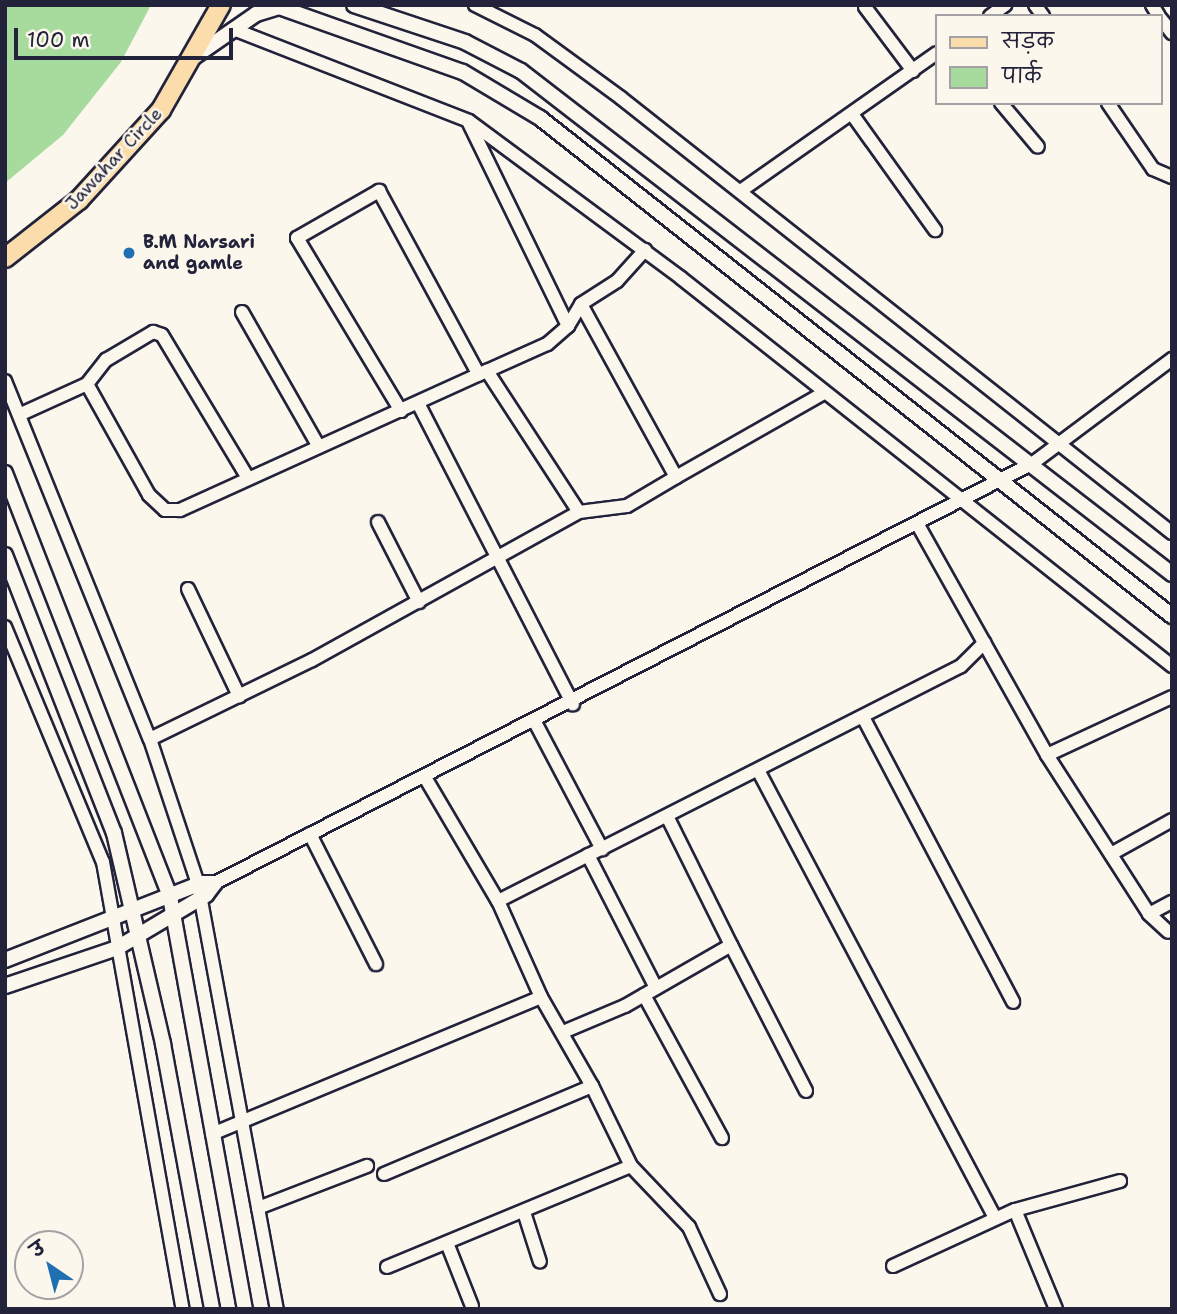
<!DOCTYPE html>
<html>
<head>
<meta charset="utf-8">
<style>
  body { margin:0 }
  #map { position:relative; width:1177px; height:1314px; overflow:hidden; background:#fbf7ec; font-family:"Shantell Sans","Playpen Sans Deva",sans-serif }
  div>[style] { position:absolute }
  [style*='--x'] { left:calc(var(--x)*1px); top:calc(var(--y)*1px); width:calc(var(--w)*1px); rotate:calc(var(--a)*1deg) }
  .green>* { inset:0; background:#a7db9d }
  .roads { filter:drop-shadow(2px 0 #22223b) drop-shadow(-2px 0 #22223b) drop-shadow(0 2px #22223b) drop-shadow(0 -2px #22223b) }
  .minor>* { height:12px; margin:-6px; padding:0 6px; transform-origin:6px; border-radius:6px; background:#fbf7ec }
  .tertiary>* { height:14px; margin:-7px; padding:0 7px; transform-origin:7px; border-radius:7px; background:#fbf7ec }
  .primary>* { height:18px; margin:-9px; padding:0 9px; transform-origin:9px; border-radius:9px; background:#faddab }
  .dots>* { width:19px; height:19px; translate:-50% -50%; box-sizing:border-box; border:4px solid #fbf7ec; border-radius:50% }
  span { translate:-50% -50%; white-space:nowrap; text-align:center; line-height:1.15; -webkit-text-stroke:5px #fbf7ec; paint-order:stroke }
  .street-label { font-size:18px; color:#22223b }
  .poi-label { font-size:18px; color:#22223b; font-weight:700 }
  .left { translate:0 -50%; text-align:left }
  .frame { position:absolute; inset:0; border:7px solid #22223b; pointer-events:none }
  .legend { position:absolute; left:935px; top:14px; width:228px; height:91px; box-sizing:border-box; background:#fbf7ec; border:2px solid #a4a2a5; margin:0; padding:9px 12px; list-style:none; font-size:21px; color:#22223b }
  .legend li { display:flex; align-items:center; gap:14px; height:35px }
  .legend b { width:35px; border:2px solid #a4a2a5 }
  .north { position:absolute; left:14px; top:1230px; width:70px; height:70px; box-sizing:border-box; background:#fbf7ec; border:2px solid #a4a2a5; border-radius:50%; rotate:325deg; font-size:19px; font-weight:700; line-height:28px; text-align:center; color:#22223b }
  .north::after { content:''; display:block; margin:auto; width:24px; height:32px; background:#1f6fb2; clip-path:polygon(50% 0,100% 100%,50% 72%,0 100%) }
  .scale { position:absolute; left:14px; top:28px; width:219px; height:32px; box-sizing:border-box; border:4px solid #22223b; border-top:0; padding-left:9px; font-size:21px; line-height:24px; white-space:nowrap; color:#22223b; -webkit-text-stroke:5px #fbf7ec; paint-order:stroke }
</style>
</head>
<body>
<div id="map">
  <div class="green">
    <div style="clip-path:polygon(5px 5px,151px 5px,121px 62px,63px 135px,5px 183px)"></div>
  </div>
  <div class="roads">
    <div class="minor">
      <div style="--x:475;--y:5;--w:67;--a:26.6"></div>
      <div style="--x:535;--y:35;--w:107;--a:36.2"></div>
      <div style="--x:621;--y:98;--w:702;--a:38.29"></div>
      <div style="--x:1035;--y:5;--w:14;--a:54"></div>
      <div style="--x:1152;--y:5;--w:13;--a:58"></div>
      <div style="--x:865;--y:7;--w:80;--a:53.1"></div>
      <div style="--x:990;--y:16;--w:19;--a:-36"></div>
      <div style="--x:1161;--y:19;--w:18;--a:52"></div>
      <div style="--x:233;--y:29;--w:253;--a:21.3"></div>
      <div style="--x:469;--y:121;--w:264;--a:36.5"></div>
      <div style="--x:681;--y:278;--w:626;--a:38.32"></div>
      <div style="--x:1001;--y:103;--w:57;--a:49.9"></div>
      <div style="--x:1108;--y:103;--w:80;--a:55.7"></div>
      <div style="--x:1153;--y:169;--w:21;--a:23"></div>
      <div style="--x:852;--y:114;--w:143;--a:54.4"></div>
      <div style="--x:469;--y:123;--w:226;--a:64"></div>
      <div style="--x:568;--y:326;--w:26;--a:-59"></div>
      <div style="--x:581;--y:304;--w:43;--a:-32.6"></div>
      <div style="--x:617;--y:281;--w:42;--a:-47.9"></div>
      <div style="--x:742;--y:190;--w:238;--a:-35.1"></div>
      <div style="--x:242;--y:312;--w:155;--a:60.3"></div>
      <div style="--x:568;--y:326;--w:28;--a:139"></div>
      <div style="--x:547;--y:344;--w:66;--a:155.8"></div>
      <div style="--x:487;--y:371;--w:168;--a:56.9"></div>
      <div style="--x:579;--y:512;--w:48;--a:-7.1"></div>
      <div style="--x:627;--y:506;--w:57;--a:-30.6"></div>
      <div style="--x:676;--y:477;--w:197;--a:-118.8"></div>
      <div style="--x:5;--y:381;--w:386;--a:68"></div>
      <div style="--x:150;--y:739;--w:153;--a:71.7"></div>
      <div style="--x:198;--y:884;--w:432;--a:79.5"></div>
      <div style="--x:87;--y:384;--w:31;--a:-52"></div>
      <div style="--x:106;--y:360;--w:55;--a:-30.8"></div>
      <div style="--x:153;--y:332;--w:9;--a:18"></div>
      <div style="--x:162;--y:335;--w:167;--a:59"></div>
      <div style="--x:418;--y:403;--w:339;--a:62.8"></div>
      <div style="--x:401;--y:411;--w:202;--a:-121"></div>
      <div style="--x:297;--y:238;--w:95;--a:-29.8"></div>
      <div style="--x:379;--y:191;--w:209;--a:61.5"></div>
      <div style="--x:21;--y:414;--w:72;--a:-24.4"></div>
      <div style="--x:87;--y:384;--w:127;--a:60.8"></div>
      <div style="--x:149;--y:495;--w:22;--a:43"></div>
      <div style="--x:165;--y:510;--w:15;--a:0"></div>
      <div style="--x:180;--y:510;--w:337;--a:-24.4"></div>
      <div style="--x:676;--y:477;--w:170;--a:-29.6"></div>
      <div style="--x:378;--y:522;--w:90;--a:62.9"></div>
      <div style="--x:918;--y:525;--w:264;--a:60.7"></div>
      <div style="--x:1047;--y:755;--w:189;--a:57.3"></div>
      <div style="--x:1149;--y:914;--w:26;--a:43"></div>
      <div style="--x:188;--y:589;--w:119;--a:64.5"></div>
      <div style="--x:5;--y:627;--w:255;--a:67.4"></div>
      <div style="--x:103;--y:862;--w:454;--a:79.9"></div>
      <div style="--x:863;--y:717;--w:322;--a:62.2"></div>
      <div style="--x:535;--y:722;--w:144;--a:62.2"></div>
      <div style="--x:150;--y:739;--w:180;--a:-26"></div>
      <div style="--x:312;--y:660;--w:305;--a:-29"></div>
      <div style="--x:1047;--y:755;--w:138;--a:-24.9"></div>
      <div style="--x:758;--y:770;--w:505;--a:62.11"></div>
      <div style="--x:426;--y:779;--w:142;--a:59.5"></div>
      <div style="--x:498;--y:901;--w:519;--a:-26.91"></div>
      <div style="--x:961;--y:666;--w:33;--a:-45"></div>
      <div style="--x:310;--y:834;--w:146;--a:63.1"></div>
      <div style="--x:1111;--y:854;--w:70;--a:-29.1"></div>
      <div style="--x:588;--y:855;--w:149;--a:62.9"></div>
      <div style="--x:215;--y:883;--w:920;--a:-27.18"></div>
      <div style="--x:1033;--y:463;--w:174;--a:-36.8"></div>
      <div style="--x:1149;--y:914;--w:26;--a:-28"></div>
      <div style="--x:731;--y:945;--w:164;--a:62.8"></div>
      <div style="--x:644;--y:995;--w:163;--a:61.4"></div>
      <div style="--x:563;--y:1032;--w:67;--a:-22.8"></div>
      <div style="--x:625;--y:1006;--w:122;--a:-29.9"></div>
      <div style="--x:731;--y:945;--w:144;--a:-116.4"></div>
      <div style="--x:592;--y:1086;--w:89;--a:64"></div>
      <div style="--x:631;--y:1166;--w:84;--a:46.4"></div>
      <div style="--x:689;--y:1227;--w:74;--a:65.2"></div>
      <div style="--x:212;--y:1134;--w:356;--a:-22.6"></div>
      <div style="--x:541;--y:997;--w:105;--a:-114.1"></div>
      <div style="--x:384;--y:1174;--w:226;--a:-22.9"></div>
      <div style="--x:592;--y:1086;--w:103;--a:-119.8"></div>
      <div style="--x:258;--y:1208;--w:117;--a:-21.1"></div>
      <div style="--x:1015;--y:1210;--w:109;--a:-15.4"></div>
      <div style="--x:524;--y:1212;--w:52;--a:72.3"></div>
      <div style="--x:447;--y:1243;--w:68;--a:68.4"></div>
      <div style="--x:893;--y:1266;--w:134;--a:-24.7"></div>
      <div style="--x:1015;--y:1210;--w:107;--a:67.5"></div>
      <div style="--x:387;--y:1267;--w:264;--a:-22.5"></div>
    </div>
    <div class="tertiary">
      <div style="--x:354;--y:5;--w:117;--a:18.4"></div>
      <div style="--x:465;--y:42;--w:63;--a:27.4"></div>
      <div style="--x:521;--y:71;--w:823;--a:37.69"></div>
      <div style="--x:194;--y:57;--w:75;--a:-34.7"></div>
      <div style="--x:256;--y:14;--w:24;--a:-17"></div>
      <div style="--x:279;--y:7;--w:195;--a:19.5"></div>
      <div style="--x:463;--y:72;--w:90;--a:30.9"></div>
      <div style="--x:540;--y:118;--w:805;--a:38.24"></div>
      <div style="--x:5;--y:473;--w:455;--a:68.7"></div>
      <div style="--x:170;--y:897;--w:419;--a:79.7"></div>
      <div style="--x:5;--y:555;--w:299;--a:68.6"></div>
      <div style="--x:114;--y:833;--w:217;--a:76.9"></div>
      <div style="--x:163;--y:1044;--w:269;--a:79.5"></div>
      <div style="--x:5;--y:960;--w:211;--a:-21.4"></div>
      <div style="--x:201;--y:883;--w:14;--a:0"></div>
      <div style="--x:5;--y:986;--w:118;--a:-18.7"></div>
      <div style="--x:117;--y:948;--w:104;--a:-30.8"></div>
      <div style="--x:206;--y:895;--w:15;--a:-53"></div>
    </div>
    <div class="primary">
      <div style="--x:5;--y:258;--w:94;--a:-38.1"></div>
      <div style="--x:79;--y:200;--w:122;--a:-47.7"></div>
      <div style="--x:161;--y:110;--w:121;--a:-60.3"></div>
    </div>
  </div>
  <div class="dots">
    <div style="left:129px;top:253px;background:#1f6fb2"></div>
  </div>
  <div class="street-label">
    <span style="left:114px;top:159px;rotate:-47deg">Jawahar Circle</span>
  </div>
  <div class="poi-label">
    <span class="left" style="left:143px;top:253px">B.M Narsari<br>and gamle</span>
  </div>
  <div class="frame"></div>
  <ul class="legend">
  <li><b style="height:9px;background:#faddab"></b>सड़क</li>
  <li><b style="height:19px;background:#a7db9d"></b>पार्क</li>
  </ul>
  <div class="north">उ</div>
  <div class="scale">100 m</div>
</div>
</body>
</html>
